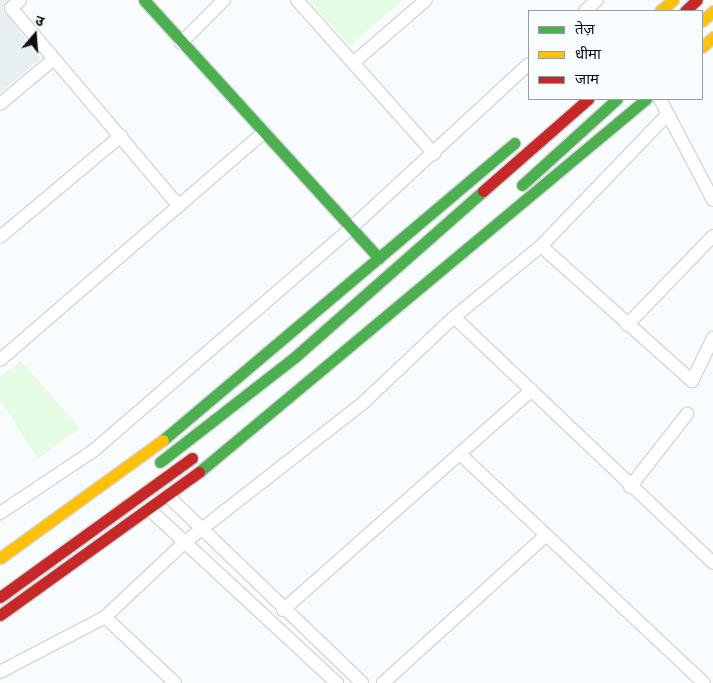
<!DOCTYPE html>
<html>
<head>
<meta charset="utf-8">
<style>
  body { margin:0 }
  #map { position:relative; width:713px; height:683px; overflow:hidden; background:#f9fcfe; font-family:"Work Sans","Noto Sans Devanagari",sans-serif }
  div>[style] { position:absolute }
  [style*='--x'] { left:calc(var(--x)*1px); top:calc(var(--y)*1px); width:calc(var(--w)*1px); rotate:calc(var(--a)*1deg) }
  .built>* { inset:0; background:#e8eff3 }
  .green>* { inset:0; background:#e6fbe4 }
  .roads { filter:drop-shadow(1px 0 #d5d7d9) drop-shadow(-1px 0 #d5d7d9) drop-shadow(0 1px #d5d7d9) drop-shadow(0 -1px #d5d7d9) }
  .street>* { height:12px; margin:-6px; padding:0 6px; transform-origin:6px; border-radius:6px; background:#feffff }
  .fast>* { height:11px; margin:-5.5px; padding:0 5.5px; transform-origin:5.5px; border-radius:5.5px; background:#4caf50 }
  .slow>* { height:11px; margin:-5.5px; padding:0 5.5px; transform-origin:5.5px; border-radius:5.5px; background:#ffc107 }
  .jam>* { height:11px; margin:-5.5px; padding:0 5.5px; transform-origin:5.5px; border-radius:5.5px; background:#c62828 }
  span { translate:-50% -50%; white-space:nowrap; text-align:center; line-height:1.15; -webkit-text-stroke:4px #f8fcff; paint-order:stroke }
  .legend { position:absolute; left:528px; top:10px; width:175px; height:90px; box-sizing:border-box; background:#f8fcff; border:1px solid #9a9d9f; margin:0; padding:6px 9px; list-style:none; font-size:15px; color:#0c0e0f }
  .legend li { display:flex; align-items:center; gap:10px; height:25px }
  .legend b { width:25px; border:1px solid #9a9d9f }
  .north { position:absolute; left:10px; top:10px; width:50px; height:50px; -webkit-text-stroke:4px #f8fcff; paint-order:stroke; rotate:18deg; font-size:14px; font-weight:700; line-height:20px; text-align:center; color:#0c0e0f }
  .north::after { content:''; display:block; margin:auto; width:18px; height:22px; background:#0c0e0f; clip-path:polygon(50% 0,100% 100%,50% 72%,0 100%) }
</style>
</head>
<body>
<div id="map">
  <div class="built">
    <div style="clip-path:polygon(0 0,12px 0,3px 8px,40px 59px,0 93px)"></div>
  </div>
  <div class="green">
    <div style="clip-path:polygon(309px 0,402px 0,350px 46px)"></div>
    <div style="clip-path:polygon(21px 361px,80px 428px,38px 459px,0 400px,0 376px)"></div>
  </div>
  <div class="roads">
    <div class="street">
      <div style="--x:20;--y:0;--w:12;--a:138"></div>
      <div style="--x:11;--y:8;--w:260;--a:49.7"></div>
      <div style="--x:297;--y:0;--w:206;--a:48.3"></div>
      <div style="--x:585;--y:11;--w:16;--a:-43"></div>
      <div style="--x:181;--y:43;--w:61;--a:-45"></div>
      <div style="--x:353;--y:63;--w:96;--a:-40.8"></div>
      <div style="--x:660;--y:99;--w:114;--a:62.3"></div>
      <div style="--x:0;--y:104;--w:70;--a:-39.8"></div>
      <div style="--x:0;--y:237;--w:158;--a:-39.9"></div>
      <div style="--x:541;--y:246;--w:203;--a:41.8"></div>
      <div style="--x:692;--y:381;--w:48;--a:-64"></div>
      <div style="--x:454;--y:317;--w:357;--a:43.5"></div>
      <div style="--x:627;--y:325;--w:124;--a:-46"></div>
      <div style="--x:0;--y:360;--w:349;--a:-40.8"></div>
      <div style="--x:461;--y:455;--w:333;--a:43.2"></div>
      <div style="--x:630;--y:487;--w:93;--a:-52"></div>
      <div style="--x:169;--y:497;--w:268;--a:43.9"></div>
      <div style="--x:150;--y:510;--w:255;--a:42.8"></div>
      <div style="--x:0;--y:513;--w:112;--a:-33.7"></div>
      <div style="--x:93;--y:451;--w:340;--a:-40.8"></div>
      <div style="--x:350;--y:229;--w:243;--a:-42.7"></div>
      <div style="--x:283;--y:610;--w:332;--a:-41.5"></div>
      <div style="--x:105;--y:617;--w:96;--a:43.3"></div>
      <div style="--x:0;--y:672;--w:119;--a:-27.6"></div>
      <div style="--x:105;--y:617;--w:110;--a:-43.2"></div>
      <div style="--x:185;--y:542;--w:226;--a:-38"></div>
      <div style="--x:363;--y:403;--w:125;--a:-43.4"></div>
      <div style="--x:454;--y:317;--w:112;--a:-39.2"></div>
      <div style="--x:541;--y:246;--w:183;--a:-46.1"></div>
      <div style="--x:383;--y:683;--w:220;--a:-42.2"></div>
    </div>
    <div class="fast">
      <div style="--x:144;--y:0;--w:349;--a:47.7"></div>
      <div style="--x:522;--y:185;--w:128;--a:-42.2"></div>
      <div style="--x:163;--y:440;--w:460;--a:-40.2"></div>
      <div style="--x:160;--y:462;--w:172;--a:-37.9"></div>
      <div style="--x:296;--y:356;--w:249;--a:-41.4"></div>
      <div style="--x:199;--y:472;--w:582;--a:-39.84"></div>
    </div>
    <div class="slow">
      <div style="--x:660;--y:11;--w:17;--a:-40"></div>
      <div style="--x:702;--y:21;--w:15;--a:-42"></div>
      <div style="--x:702;--y:47;--w:15;--a:-42"></div>
      <div style="--x:0;--y:558;--w:201;--a:-35.9"></div>
    </div>
    <div class="jam">
      <div style="--x:685;--y:11;--w:16;--a:-43"></div>
      <div style="--x:483;--y:191;--w:140;--a:-41.2"></div>
      <div style="--x:0;--y:597;--w:237;--a:-35.9"></div>
      <div style="--x:0;--y:615;--w:245;--a:-35.7"></div>
    </div>
  </div>
  <ul class="legend">
  <li><b style="height:6px;background:#4caf50"></b>तेज़</li>
  <li><b style="height:6px;background:#ffc107"></b>धीमा</li>
  <li><b style="height:6px;background:#c62828"></b>जाम</li>
  </ul>
  <div class="north">उ</div>
</div>
</body>
</html>
